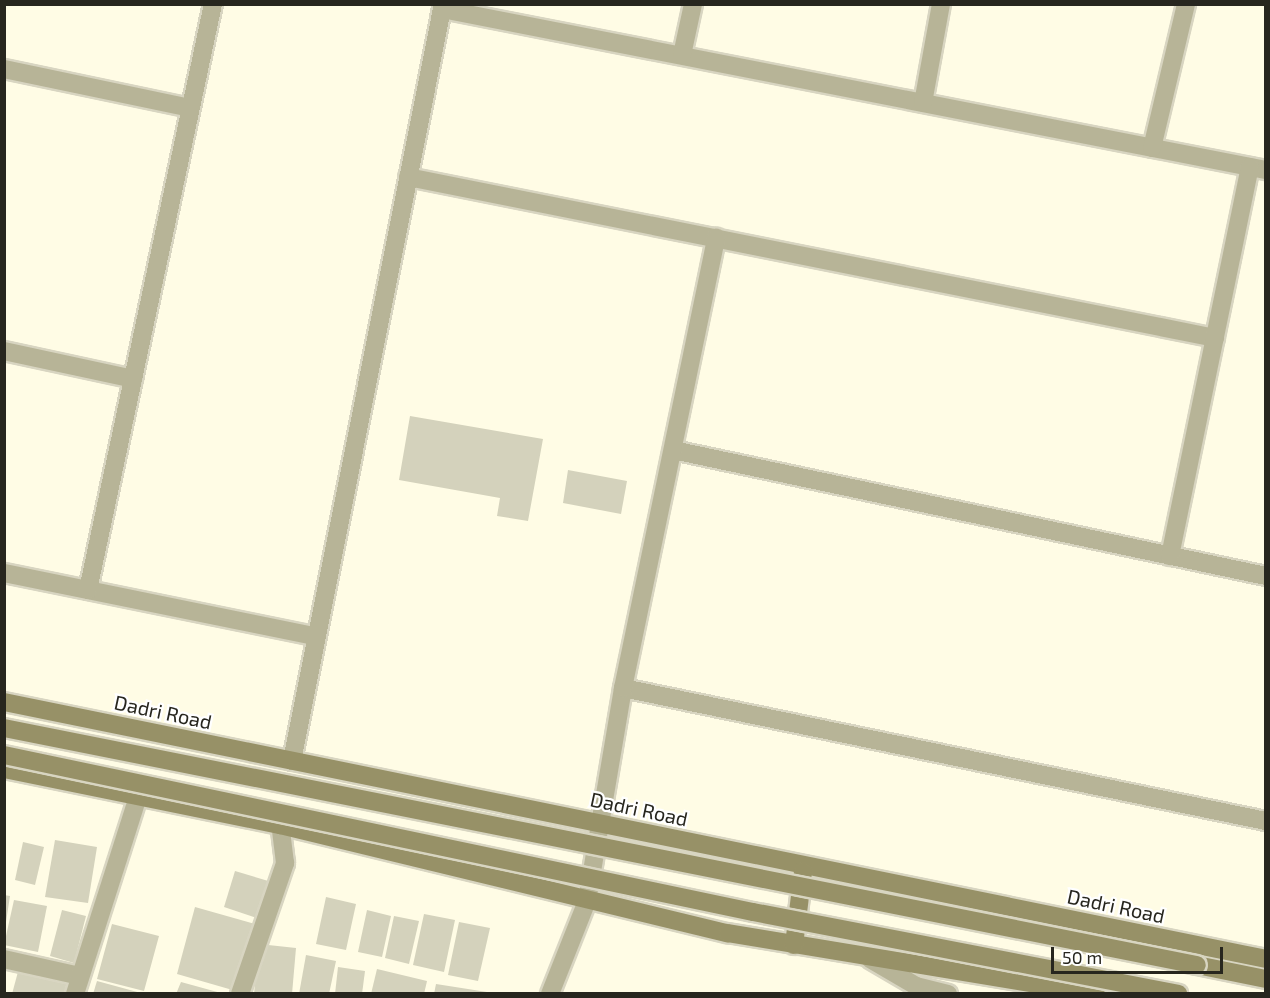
<!DOCTYPE html>
<html>
<head>
<meta charset="utf-8">
<style>
  body { margin:0 }
  #map { position:relative; width:1270px; height:998px; overflow:hidden; background:#fffce5; font-family:"Exo 2",sans-serif }
  div>[style] { position:absolute }
  [style*='--x'] { left:calc(var(--x)*1px); top:calc(var(--y)*1px); width:calc(var(--w)*1px); rotate:calc(var(--a)*1deg) }
  .building>* { inset:0; background:#d4d2bc }
  .roads { filter:drop-shadow(2px 0 #d8d5c1) drop-shadow(-2px 0 #d8d5c1) drop-shadow(0 2px #d8d5c1) drop-shadow(0 -2px #d8d5c1) }
  .street>* { height:18px; margin:-9px; padding:0 9px; transform-origin:9px; border-radius:9px; background:#b7b497 }
  .secondary>* { height:18px; margin:-9px; padding:0 9px; transform-origin:9px; border-radius:9px; background:#979167 }
  .bridges { filter:drop-shadow(2px 0 #d8d5c1) drop-shadow(-2px 0 #d8d5c1) drop-shadow(0 2px #d8d5c1) drop-shadow(0 -2px #d8d5c1) }
  .secondary-bridge>* { height:18px; margin:-9px; padding:0 9px; transform-origin:9px; border-radius:9px; background:#979167 }
  span { translate:-50% -50%; white-space:nowrap; text-align:center; line-height:1.15; -webkit-text-stroke:4.5px #fff; paint-order:stroke }
  .street-label { font-size:20px; color:#27261e }
  .frame { position:absolute; inset:0; border:6px solid #27261e; pointer-events:none }
  .scale { position:absolute; left:1051px; top:947px; width:172px; height:27px; box-sizing:border-box; border:3px solid #27261e; border-top:0; padding-left:8px; font-size:18px; line-height:21px; white-space:nowrap; color:#27261e; -webkit-text-stroke:4px #fff; paint-order:stroke }
</style>
</head>
<body>
<div id="map">
  <div class="building">
    <div style="clip-path:polygon(410px 416px,543px 439px,528px 521px,497px 516px,500px 498px,399px 480px)"></div>
    <div style="clip-path:polygon(568px 470px,627px 481px,621px 514px,563px 503px)"></div>
    <div style="clip-path:polygon(55px 840px,97px 847px,88px 903px,45px 897px)"></div>
    <div style="clip-path:polygon(23px 842px,44px 847px,35px 885px,15px 880px)"></div>
    <div style="clip-path:polygon(235px 871px,275px 883px,263px 920px,224px 907px)"></div>
    <div style="clip-path:polygon(4px 895px,10px 896px,6px 922px,4px 921px)"></div>
    <div style="clip-path:polygon(326px 897px,356px 904px,346px 950px,316px 944px)"></div>
    <div style="clip-path:polygon(14px 900px,47px 906px,38px 952px,4px 945px)"></div>
    <div style="clip-path:polygon(195px 907px,255px 924px,236px 991px,177px 974px)"></div>
    <div style="clip-path:polygon(62px 910px,86px 916px,74px 963px,50px 956px)"></div>
    <div style="clip-path:polygon(367px 910px,391px 916px,382px 957px,358px 952px)"></div>
    <div style="clip-path:polygon(424px 914px,455px 920px,444px 972px,413px 965px)"></div>
    <div style="clip-path:polygon(394px 916px,419px 921px,409px 964px,385px 958px)"></div>
    <div style="clip-path:polygon(459px 922px,490px 928px,478px 981px,448px 975px)"></div>
    <div style="clip-path:polygon(112px 924px,159px 936px,144px 991px,97px 979px)"></div>
    <div style="clip-path:polygon(259px 944px,296px 948px,292px 994px,254px 994px)"></div>
    <div style="clip-path:polygon(306px 955px,336px 961px,329px 994px,299px 994px)"></div>
    <div style="clip-path:polygon(338px 967px,365px 971px,362px 994px,335px 994px)"></div>
    <div style="clip-path:polygon(19px 968px,67px 982px,64px 994px,12px 994px)"></div>
    <div style="clip-path:polygon(377px 969px,427px 981px,424px 994px,371px 994px)"></div>
    <div style="clip-path:polygon(97px 981px,141px 993px,141px 994px,93px 994px)"></div>
    <div style="clip-path:polygon(181px 982px,221px 993px,221px 994px,176px 994px)"></div>
    <div style="clip-path:polygon(436px 984px,487px 992px,486px 994px,434px 994px)"></div>
  </div>
  <div class="roads">
    <div class="street">
      <div style="--x:442;--y:9;--w:840;--a:11.06"></div>
      <div style="--x:682;--y:55;--w:52;--a:-77.8"></div>
      <div style="--x:4;--y:69;--w:190;--a:11.8"></div>
      <div style="--x:923;--y:103;--w:101;--a:-79.7"></div>
      <div style="--x:1152;--y:148;--w:148;--a:-76.7"></div>
      <div style="--x:408;--y:177;--w:823;--a:11.28"></div>
      <div style="--x:4;--y:351;--w:132;--a:12.2"></div>
      <div style="--x:673;--y:450;--w:606;--a:12"></div>
      <div style="--x:1170;--y:556;--w:397;--a:-78.4"></div>
      <div style="--x:4;--y:573;--w:316;--a:11.5"></div>
      <div style="--x:88;--y:590;--w:599;--a:-77.96"></div>
      <div style="--x:623;--y:688;--w:657;--a:11.69"></div>
      <div style="--x:292;--y:761;--w:772;--a:-78.72"></div>
      <div style="--x:4;--y:959;--w:78;--a:12.6"></div>
      <div style="--x:870;--y:959;--w:53;--a:30.4"></div>
      <div style="--x:916;--y:986;--w:33;--a:14"></div>
      <div style="--x:75;--y:994;--w:210;--a:-72.3"></div>
      <div style="--x:240;--y:994;--w:139;--a:-71"></div>
      <div style="--x:285;--y:863;--w:38;--a:-97"></div>
      <div style="--x:550;--y:994;--w:100;--a:-68.3"></div>
      <div style="--x:587;--y:901;--w:216;--a:-80.4"></div>
      <div style="--x:623;--y:688;--w:460;--a:-78.3"></div>
    </div>
    <div class="secondary">
      <div style="--x:4;--y:702;--w:1288;--a:11.51"></div>
      <div style="--x:4;--y:769;--w:282;--a:11.5"></div>
      <div style="--x:280;--y:825;--w:461;--a:13.6"></div>
      <div style="--x:728;--y:933;--w:373;--a:9.4"></div>
      <div style="--x:794;--y:945;--w:74;--a:-83"></div>
      <div style="--x:1197;--y:965;--w:70;--a:11.5"></div>
    </div>
  </div>
  <div class="bridges">
    <div class="secondary-bridge">
      <div style="--x:4;--y:728;--w:1216;--a:11.24"></div>
      <div style="--x:4;--y:755;--w:765;--a:11.84"></div>
      <div style="--x:753;--y:912;--w:433;--a:10.9"></div>
    </div>
  </div>
  <div class="street-label">
    <span style="left:163px;top:712px;rotate:12deg">Dadri Road</span>
    <span style="left:639px;top:809px;rotate:12deg">Dadri Road</span>
    <span style="left:1116px;top:906px;rotate:12deg">Dadri Road</span>
  </div>
  <div class="frame"></div>
  <div class="scale">50 m</div>
</div>
</body>
</html>
